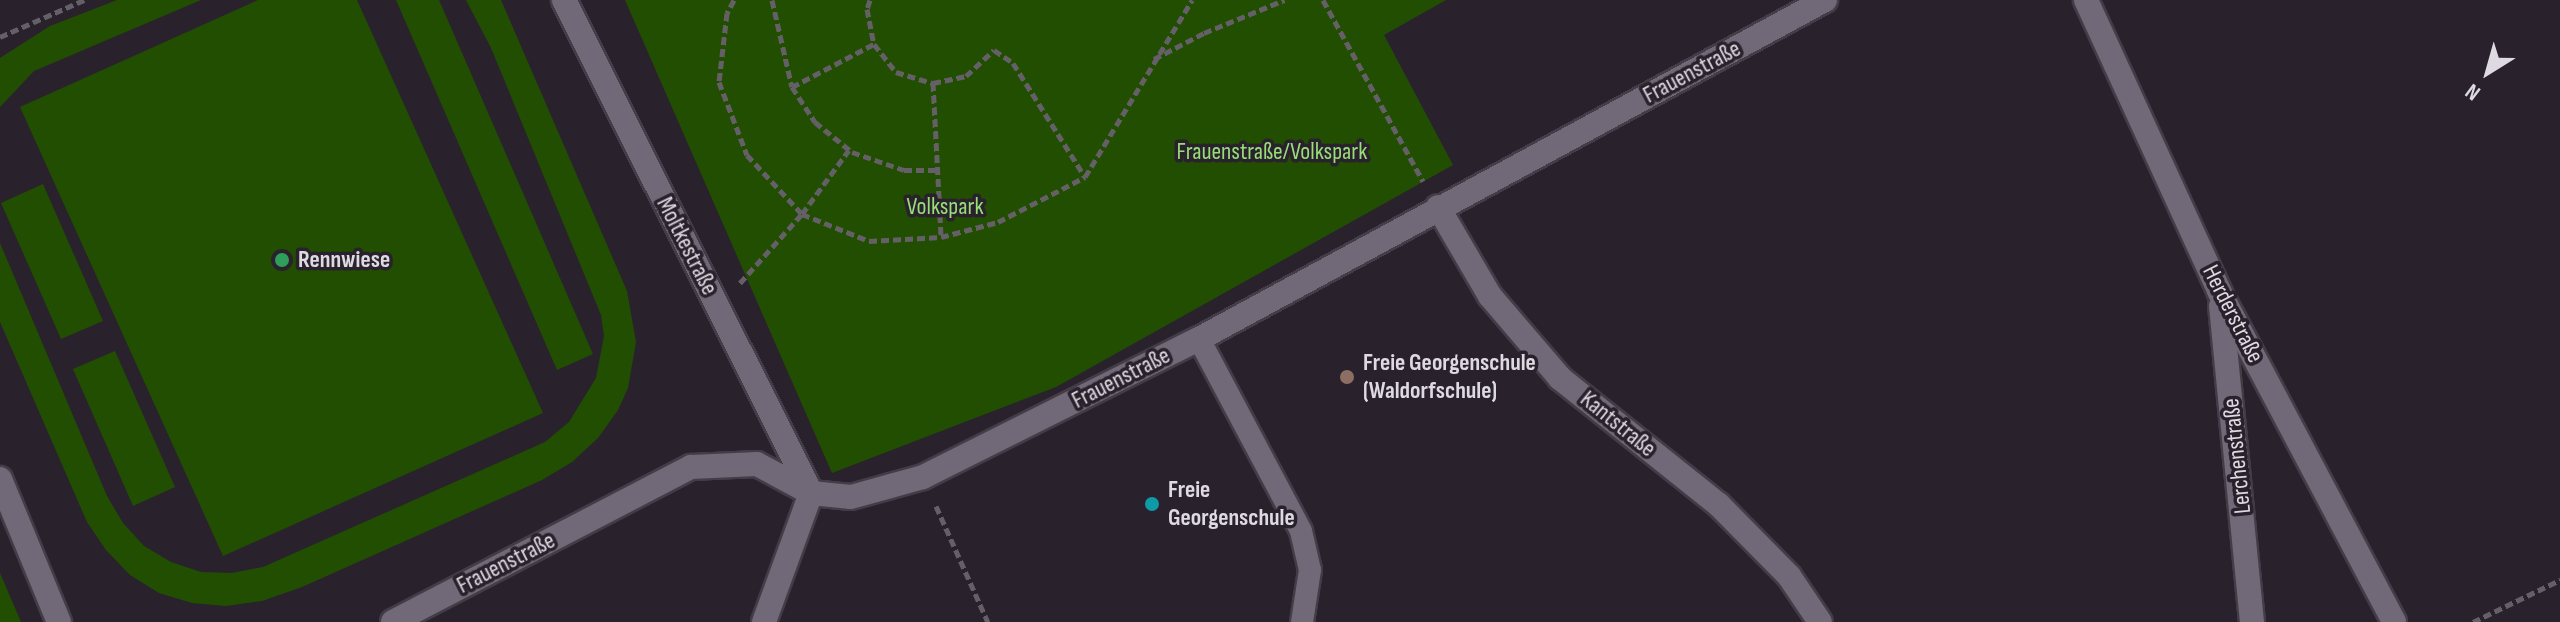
<!DOCTYPE html>
<html>
<head>
<meta charset="utf-8">
<style>
  body { margin:0 }
  #map { position:relative; width:2560px; height:622px; overflow:hidden; background:#29222d; font-family:"Sofia Sans Condensed",sans-serif }
  div>[style] { position:absolute }
  [style*='--x'] { left:calc(var(--x)*1px); top:calc(var(--y)*1px); width:calc(var(--w)*1px); rotate:calc(var(--a)*1deg) }
  .green>* { inset:0; background:#224e01 }
  .path>* { height:5px; margin-top:-2.5px; transform-origin:0; background:repeating-linear-gradient(90deg,#655f68 0 8px,transparent 0 12px) }
  .roads { filter:drop-shadow(2px 0 #423d46) drop-shadow(-2px 0 #423d46) drop-shadow(0 2px #423d46) drop-shadow(0 -2px #423d46) }
  .service>* { height:22px; margin:-11px; padding:0 11px; transform-origin:11px; border-radius:11px; background:#716977 }
  .pedestrian>* { height:24px; margin:-12px; padding:0 12px; transform-origin:12px; border-radius:12px; background:#716977 }
  .minor>* { height:24px; margin:-12px; padding:0 12px; transform-origin:12px; border-radius:12px; background:#716977 }
  .dots>* { width:22px; height:22px; translate:-50% -50%; box-sizing:border-box; border:4px solid #29222d; border-radius:50% }
  span { translate:-50% -50%; white-space:nowrap; text-align:center; line-height:1.15; -webkit-text-stroke:7px #29222d; paint-order:stroke }
  .street-label { font-size:24px; color:#dedae1 }
  .park-label { font-size:24px; color:#98dd78 }
  .poi-label { font-size:24px; color:#dedae1; font-weight:700 }
  .left { translate:0 -50%; text-align:left }
  .north { position:absolute; left:2448px; top:32px; width:80px; height:80px; -webkit-text-stroke:6px #29222d; paint-order:stroke; rotate:217deg; font-size:22px; font-weight:700; line-height:32px; text-align:center; color:#dedae1 }
  .north::after { content:''; display:block; margin:auto; width:28px; height:36px; background:#dedae1; clip-path:polygon(50% 0,100% 100%,50% 72%,0 100%) }
</style>
</head>
<body>
<div id="map">
  <div class="green">
    <div style="clip-path:polygon(117px 0,201px 0,34px 71px,0 107px,0 58px,50px 26px)"></div>
    <div style="clip-path:polygon(258px 0,357px 0,543px 413px,223px 556px,20px 107px)"></div>
    <div style="clip-path:polygon(396px 0,439px 0,593px 354px,557px 370px)"></div>
    <div style="clip-path:polygon(466px 0,501px 0,627px 291px,636px 342px,628px 388px,618px 410px,598px 438px,572px 462px,542px 480px,302px 587px,262px 601px,226px 606px,192px 603px,159px 593px,130px 575px,106px 550px,87px 522px,0 322px,0 243px,107px 496px,123px 523px,144px 546px,171px 562px,201px 572px,232px 573px,263px 567px,545px 442px,569px 422px,596px 378px,604px 336px,601px 315px,491px 48px)"></div>
    <div style="clip-path:polygon(625px 0,1446px 0,1384px 35px,1453px 165px,1056px 387px,832px 473px)"></div>
    <div style="clip-path:polygon(43px 184px,103px 321px,61px 339px,1px 203px)"></div>
    <div style="clip-path:polygon(115px 351px,175px 487px,133px 506px,73px 369px)"></div>
    <div style="clip-path:polygon(0 573px,21px 622px,0 622px)"></div>
  </div>
  <div class="path">
    <div style="--x:734;--y:0;--w:15;--a:118"></div>
    <div style="--x:727;--y:13;--w:69;--a:96.6"></div>
    <div style="--x:719;--y:82;--w:78;--a:69"></div>
    <div style="--x:747;--y:155;--w:81;--a:47"></div>
    <div style="--x:802;--y:214;--w:72;--a:21.9"></div>
    <div style="--x:869;--y:241;--w:72;--a:-3.2"></div>
    <div style="--x:941;--y:237;--w:59;--a:-14.7"></div>
    <div style="--x:998;--y:222;--w:98;--a:-27.3"></div>
    <div style="--x:1085;--y:177;--w:207;--a:-58.8"></div>
    <div style="--x:772;--y:0;--w:89;--a:77.1"></div>
    <div style="--x:792;--y:87;--w:42;--a:56.7"></div>
    <div style="--x:815;--y:122;--w:48;--a:39"></div>
    <div style="--x:852;--y:152;--w:55;--a:19.1"></div>
    <div style="--x:904;--y:170;--w:32;--a:0"></div>
    <div style="--x:870;--y:0;--w:9;--a:108"></div>
    <div style="--x:867;--y:9;--w:36;--a:79"></div>
    <div style="--x:874;--y:44;--w:36;--a:52"></div>
    <div style="--x:896;--y:72;--w:39;--a:17"></div>
    <div style="--x:933;--y:83;--w:34;--a:-12"></div>
    <div style="--x:966;--y:76;--w:38;--a:-43"></div>
    <div style="--x:994;--y:50;--w:23;--a:34"></div>
    <div style="--x:1013;--y:63;--w:135;--a:57.7"></div>
    <div style="--x:1323;--y:0;--w:207;--a:61.1"></div>
    <div style="--x:0;--y:37;--w:92;--a:-23.8"></div>
    <div style="--x:1154;--y:59;--w:56;--a:-27.5"></div>
    <div style="--x:1204;--y:33;--w:87;--a:-22.4"></div>
    <div style="--x:933;--y:83;--w:154;--a:87"></div>
    <div style="--x:792;--y:87;--w:93;--a:-27.7"></div>
    <div style="--x:740;--y:283;--w:93;--a:-48.1"></div>
    <div style="--x:802;--y:214;--w:79;--a:-53.7"></div>
    <div style="--x:936;--y:506;--w:127;--a:65.9"></div>
    <div style="--x:2473;--y:622;--w:97;--a:-25.8"></div>
  </div>
  <div class="roads">
    <div class="service">
      <div style="--x:1199;--y:339;--w:217;--a:62"></div>
      <div style="--x:1301;--y:531;--w:40;--a:77"></div>
      <div style="--x:1310;--y:570;--w:53;--a:98.7"></div>
    </div>
    <div class="pedestrian">
      <div style="--x:564;--y:0;--w:551;--a:63.39"></div>
      <div style="--x:0;--y:479;--w:155;--a:67.6"></div>
    </div>
    <div class="minor">
      <div style="--x:2086;--y:0;--w:320;--a:65.4"></div>
      <div style="--x:2219;--y:291;--w:374;--a:62.1"></div>
      <div style="--x:1438;--y:207;--w:103;--a:59.7"></div>
      <div style="--x:1490;--y:296;--w:108;--a:49.5"></div>
      <div style="--x:1560;--y:378;--w:202;--a:38.6"></div>
      <div style="--x:1718;--y:504;--w:101;--a:45.4"></div>
      <div style="--x:1789;--y:576;--w:55;--a:56"></div>
      <div style="--x:2221;--y:306;--w:318;--a:84.4"></div>
      <div style="--x:393;--y:622;--w:336;--a:-27.5"></div>
      <div style="--x:691;--y:467;--w:66;--a:-2.6"></div>
      <div style="--x:757;--y:464;--w:61;--a:28.2"></div>
      <div style="--x:811;--y:493;--w:40;--a:5.7"></div>
      <div style="--x:851;--y:497;--w:75;--a:-15.5"></div>
      <div style="--x:923;--y:477;--w:309;--a:-26.6"></div>
      <div style="--x:1199;--y:339;--w:712;--a:-28.44"></div>
      <div style="--x:764;--y:622;--w:137;--a:-70"></div>
    </div>
  </div>
  <div class="dots">
    <div style="left:282px;top:260px;background:#2e9e5b"></div>
    <div style="left:1347px;top:377px;background:#8d6e63"></div>
    <div style="left:1152px;top:504px;background:#0f9aa8"></div>
  </div>
  <div class="street-label">
    <span style="left:1692px;top:72px;rotate:-28deg">Frauenstraße</span>
    <span style="left:687px;top:246px;rotate:63deg">Moltkestraße</span>
    <span style="left:2233px;top:314px;rotate:63deg">Herderstraße</span>
    <span style="left:1121px;top:378px;rotate:-27deg">Frauenstraße</span>
    <span style="left:1618px;top:424px;rotate:39deg">Kantstraße</span>
    <span style="left:2237px;top:456px;rotate:-96deg">Lerchenstraße</span>
    <span style="left:506px;top:563px;rotate:-27deg">Frauenstraße</span>
  </div>
  <div class="park-label">
    <span style="left:1272px;top:152px">Frauenstraße/Volkspark</span>
    <span style="left:945px;top:207px">Volkspark</span>
  </div>
  <div class="poi-label">
    <span class="left" style="left:298px;top:260px">Rennwiese</span>
    <span class="left" style="left:1363px;top:377px">Freie Georgenschule<br>(Waldorfschule)</span>
    <span class="left" style="left:1168px;top:504px">Freie<br>Georgenschule</span>
  </div>
  <div class="north">N</div>
</div>
</body>
</html>
